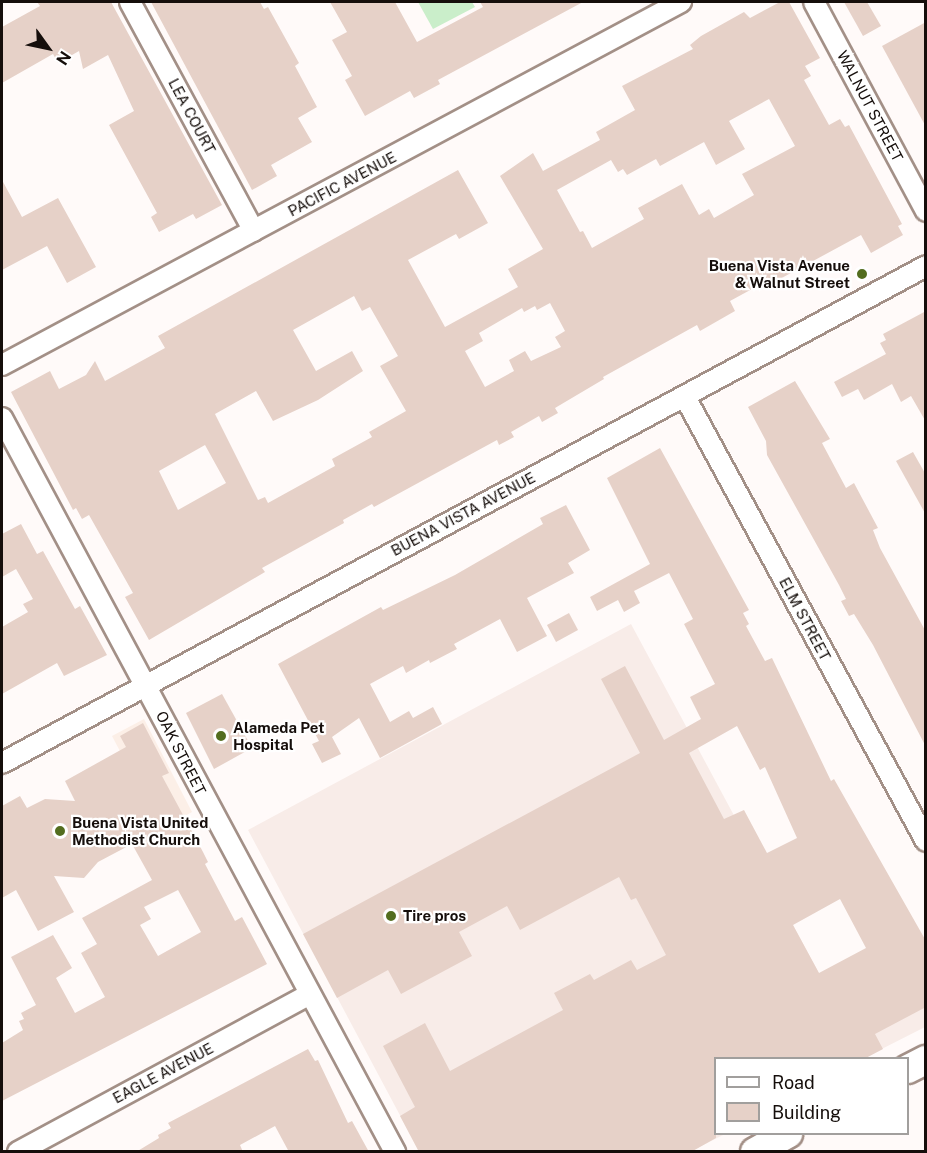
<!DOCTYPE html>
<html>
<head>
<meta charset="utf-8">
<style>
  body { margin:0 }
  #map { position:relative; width:927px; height:1153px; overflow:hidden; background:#fffaf9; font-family:"Public Sans",sans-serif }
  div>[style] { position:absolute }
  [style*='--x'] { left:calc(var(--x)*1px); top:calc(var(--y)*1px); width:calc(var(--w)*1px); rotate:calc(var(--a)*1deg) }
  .commercial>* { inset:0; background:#fcefe7 }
  .built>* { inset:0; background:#f8ece8 }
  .green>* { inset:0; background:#caeeca }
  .building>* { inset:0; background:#e6d1c8 }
  .roads { filter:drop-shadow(2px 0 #a39087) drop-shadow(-2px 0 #a39087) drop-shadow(0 2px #a39087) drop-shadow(0 -2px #a39087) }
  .street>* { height:20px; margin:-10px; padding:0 10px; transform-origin:10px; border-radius:10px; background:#fff }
  .secondary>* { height:28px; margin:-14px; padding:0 14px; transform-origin:14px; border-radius:14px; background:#fff }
  .dots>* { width:16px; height:16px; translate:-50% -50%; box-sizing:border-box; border:3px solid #fff; border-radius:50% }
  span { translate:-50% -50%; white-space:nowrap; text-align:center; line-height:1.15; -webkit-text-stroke:4.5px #fff; paint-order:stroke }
  .street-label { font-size:15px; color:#150e0b }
  .poi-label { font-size:15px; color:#150e0b; font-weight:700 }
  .right { translate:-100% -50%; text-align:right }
  .left { translate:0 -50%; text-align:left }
  .frame { position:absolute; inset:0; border:3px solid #150e0b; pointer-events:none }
  .legend { position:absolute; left:714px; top:1057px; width:195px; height:78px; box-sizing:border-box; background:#fff; border:2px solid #a19f9d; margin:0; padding:8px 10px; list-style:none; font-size:18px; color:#150e0b }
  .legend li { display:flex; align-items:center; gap:12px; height:30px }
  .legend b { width:30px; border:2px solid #a19f9d }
  .north { position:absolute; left:18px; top:18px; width:60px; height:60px; -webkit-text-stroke:4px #fff; paint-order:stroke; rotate:123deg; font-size:16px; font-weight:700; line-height:24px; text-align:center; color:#150e0b }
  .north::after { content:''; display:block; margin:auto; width:21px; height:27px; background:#150e0b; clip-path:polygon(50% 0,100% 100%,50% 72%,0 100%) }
</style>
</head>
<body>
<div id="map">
  <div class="commercial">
    <div style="clip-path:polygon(144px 719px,192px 812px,161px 829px,112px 736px)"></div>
  </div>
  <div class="built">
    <div style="clip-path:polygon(631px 624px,843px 1018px,925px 974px,925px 1027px,864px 1058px,716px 1058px,716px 1134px,725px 1134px,691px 1151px,419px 1151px,248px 830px)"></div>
  </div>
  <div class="green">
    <div style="clip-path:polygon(418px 2px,472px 2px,475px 7px,433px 29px)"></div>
  </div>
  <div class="building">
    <div style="clip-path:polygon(37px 2px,111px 2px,222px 205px,196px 219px,193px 214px,159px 232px,151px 217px,157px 213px,109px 125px,134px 111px,108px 55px,83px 69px,79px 51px,58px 63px,53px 54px,2px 83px,2px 27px,40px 6px)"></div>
    <div style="clip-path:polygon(151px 2px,260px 2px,264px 9px,268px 7px,299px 63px,295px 66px,317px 107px,298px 118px,312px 142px,271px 165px,277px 176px,252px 190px)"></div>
    <div style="clip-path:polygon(330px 2px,395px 2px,417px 42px,483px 7px,480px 2px,583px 2px,438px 80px,440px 84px,414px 98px,410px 91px,365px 116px,345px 80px,352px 76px,332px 40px,347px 32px)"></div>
    <div style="clip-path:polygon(evenodd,780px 2px,789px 2px,820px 58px,805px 66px,811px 76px,804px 80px,829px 125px,840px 119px,845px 127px,849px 125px,902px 224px,898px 226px,903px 235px,871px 253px,861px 235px,778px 280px,776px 276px,730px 301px,735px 311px,700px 331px,697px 325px,603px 377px,604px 379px,555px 408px,558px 413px,542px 422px,539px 416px,511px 432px,514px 437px,499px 445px,497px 440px,374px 507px,372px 504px,343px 520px,344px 523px,262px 568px,265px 572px,149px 640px,125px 597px,133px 593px,89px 515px,82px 519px,76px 508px,73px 510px,11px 392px,50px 371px,59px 389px,86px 375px,95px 361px,105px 381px,165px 348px,158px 336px,458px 170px,488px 223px,459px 239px,456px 234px,408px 260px,445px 327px,518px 287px,508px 269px,543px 249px,500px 176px,533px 153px,543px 171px,600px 140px,596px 132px,635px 110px,622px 86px,693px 49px,690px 45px,701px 36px,744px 12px,750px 18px,780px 2px,769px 99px,795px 146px,742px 174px,754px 195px,714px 218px,709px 209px,699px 215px,682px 184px,638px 208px,644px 219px,592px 248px,583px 231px,580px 232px,557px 190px,611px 160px,618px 172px,623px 169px,627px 175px,656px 159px,660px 166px,704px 142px,716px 165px,745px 149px,729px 121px,769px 99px,780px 2px,354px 296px,362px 311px,370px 307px,398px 356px,380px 366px,406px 411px,369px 432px,372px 437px,332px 459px,335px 466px,268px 503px,265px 497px,258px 500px,215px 414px,256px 391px,273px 421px,318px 400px,363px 371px,352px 351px,316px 371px,293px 330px,354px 296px,780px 2px,550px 303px,565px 331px,555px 337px,561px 347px,531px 361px,525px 351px,509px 360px,514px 371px,485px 387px,465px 351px,483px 341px,479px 333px,522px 308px,524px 312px,535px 306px,537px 310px,550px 303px,780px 2px,205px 445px,226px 483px,178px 510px,159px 471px,205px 445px)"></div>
    <div style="clip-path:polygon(844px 2px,867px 2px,881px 26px,863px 36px)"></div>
    <div style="clip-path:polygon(926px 22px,926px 127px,882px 46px)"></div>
    <div style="clip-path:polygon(2px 180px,22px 217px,58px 198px,96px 267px,67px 283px,47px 246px,2px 270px)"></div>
    <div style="clip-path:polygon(926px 311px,926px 422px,911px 396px,901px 402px,892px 384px,864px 400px,858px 389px,842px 397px,834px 382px,886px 354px,880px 343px,886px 340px,883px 334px)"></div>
    <div style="clip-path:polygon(795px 381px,830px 439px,822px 443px,846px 488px,854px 483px,878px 528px,873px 530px,880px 548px,926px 632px,926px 747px,873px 645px,854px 614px,849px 616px,841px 601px,846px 599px,839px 585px,767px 455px,766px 441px,748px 407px)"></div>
    <div style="clip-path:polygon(evenodd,660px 448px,749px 610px,743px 613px,749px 624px,746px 626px,765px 661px,772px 658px,831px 781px,834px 779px,926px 941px,926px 1007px,875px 1034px,883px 1049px,864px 1059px,716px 1059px,716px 1138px,691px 1152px,419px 1152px,400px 1116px,415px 1107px,383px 1046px,425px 1023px,450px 1071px,563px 1010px,554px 993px,590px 974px,594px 980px,631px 960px,637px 970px,666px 955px,636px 898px,631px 900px,619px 877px,520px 930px,507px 906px,459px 932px,472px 956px,401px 994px,388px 970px,337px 998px,303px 934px,640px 753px,601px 679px,625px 666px,664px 740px,701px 719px,690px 697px,715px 684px,684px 624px,693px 619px,669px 573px,634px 591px,640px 603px,624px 612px,618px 600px,597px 611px,590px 597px,650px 564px,607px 478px,660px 448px,737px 726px,760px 770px,765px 767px,797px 838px,767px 853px,744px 810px,724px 819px,689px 753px,737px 726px,660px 448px,840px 899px,866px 948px,819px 973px,793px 925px,840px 899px)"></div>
    <div style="clip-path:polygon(913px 452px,926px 475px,926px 515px,896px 461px)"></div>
    <div style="clip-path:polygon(566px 505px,590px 550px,568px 563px,574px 573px,527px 598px,547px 636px,517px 652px,500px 619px,454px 644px,457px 649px,430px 663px,429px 660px,406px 673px,403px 666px,370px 684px,390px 722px,409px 711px,413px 718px,433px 707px,442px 724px,380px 758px,359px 718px,332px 737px,341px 754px,322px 763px,312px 744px,319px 741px,278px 664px,381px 607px,383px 610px,455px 575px,543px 524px,540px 518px)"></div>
    <div style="clip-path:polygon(21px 524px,37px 554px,43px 551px,75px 609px,80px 606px,107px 655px,64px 676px,57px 663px,2px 694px,2px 627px,28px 612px,23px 604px,33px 599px,16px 569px,2px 577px,2px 534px)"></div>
    <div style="clip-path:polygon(569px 613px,578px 630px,556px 642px,547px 625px)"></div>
    <div style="clip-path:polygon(222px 694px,252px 748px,214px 769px,186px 713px)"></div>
    <div style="clip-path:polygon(evenodd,143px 723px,169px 773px,162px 776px,203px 852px,208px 862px,205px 864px,235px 921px,242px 917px,267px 964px,2px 1101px,2px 1043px,23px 1030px,19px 1021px,24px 1019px,21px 1013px,36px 1005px,11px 957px,53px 935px,72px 968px,56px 978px,75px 1013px,105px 997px,81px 953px,97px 944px,82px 918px,152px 880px,132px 844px,98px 862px,84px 878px,54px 876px,74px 912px,38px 931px,16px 890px,2px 898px,2px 806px,20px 796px,27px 808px,45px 799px,75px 801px,65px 781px,126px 747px,120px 736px,143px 723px,178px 890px,201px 932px,158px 956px,140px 925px,151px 919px,144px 907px,178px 890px)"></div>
    <div style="clip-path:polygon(308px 1049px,315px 1061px,318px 1060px,348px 1123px,352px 1121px,369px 1152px,289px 1152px,275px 1126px,240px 1145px,243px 1152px,136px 1152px,159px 1138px,158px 1135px,171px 1128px,168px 1123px)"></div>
  </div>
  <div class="roads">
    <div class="street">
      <div style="--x:130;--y:2;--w:260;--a:61.6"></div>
      <div style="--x:814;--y:2;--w:237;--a:61.8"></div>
      <div style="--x:2;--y:365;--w:770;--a:-28.13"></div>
      <div style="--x:685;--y:397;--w:505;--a:61.51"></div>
      <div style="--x:2;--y:418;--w:833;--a:61.83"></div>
      <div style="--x:2;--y:763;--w:1049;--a:-28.27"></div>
      <div style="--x:18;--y:1152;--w:330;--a:-28.4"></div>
    </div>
    <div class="secondary">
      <div style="--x:908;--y:1069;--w:20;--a:-27"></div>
      <div style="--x:755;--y:1152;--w:38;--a:-29"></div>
    </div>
  </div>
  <div class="dots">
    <div style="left:862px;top:274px;background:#536d1f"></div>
    <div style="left:221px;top:736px;background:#536d1f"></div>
    <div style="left:60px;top:831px;background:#536d1f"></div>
    <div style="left:391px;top:916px;background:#536d1f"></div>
  </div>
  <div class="street-label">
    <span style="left:870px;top:106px;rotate:62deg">WALNUT STREET</span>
    <span style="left:192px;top:116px;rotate:62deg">LEA COURT</span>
    <span style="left:342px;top:184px;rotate:-28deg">PACIFIC AVENUE</span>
    <span style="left:463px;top:514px;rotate:-28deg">BUENA VISTA AVENUE</span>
    <span style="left:805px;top:619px;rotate:62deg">ELM STREET</span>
    <span style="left:181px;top:753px;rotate:63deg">OAK STREET</span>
    <span style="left:163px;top:1073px;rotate:-28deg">EAGLE AVENUE</span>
  </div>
  <div class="poi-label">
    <span class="right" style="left:850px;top:274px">Buena Vista Avenue<br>&amp; Walnut Street</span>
    <span class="left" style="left:233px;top:736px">Alameda Pet<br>Hospital</span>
    <span class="left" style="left:72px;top:831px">Buena Vista United<br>Methodist Church</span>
    <span class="left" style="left:403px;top:916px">Tire pros</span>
  </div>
  <div class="frame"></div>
  <ul class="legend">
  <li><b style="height:8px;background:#fff"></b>Road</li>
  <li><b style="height:16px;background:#e6d1c8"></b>Building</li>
  </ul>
  <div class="north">N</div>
</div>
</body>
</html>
